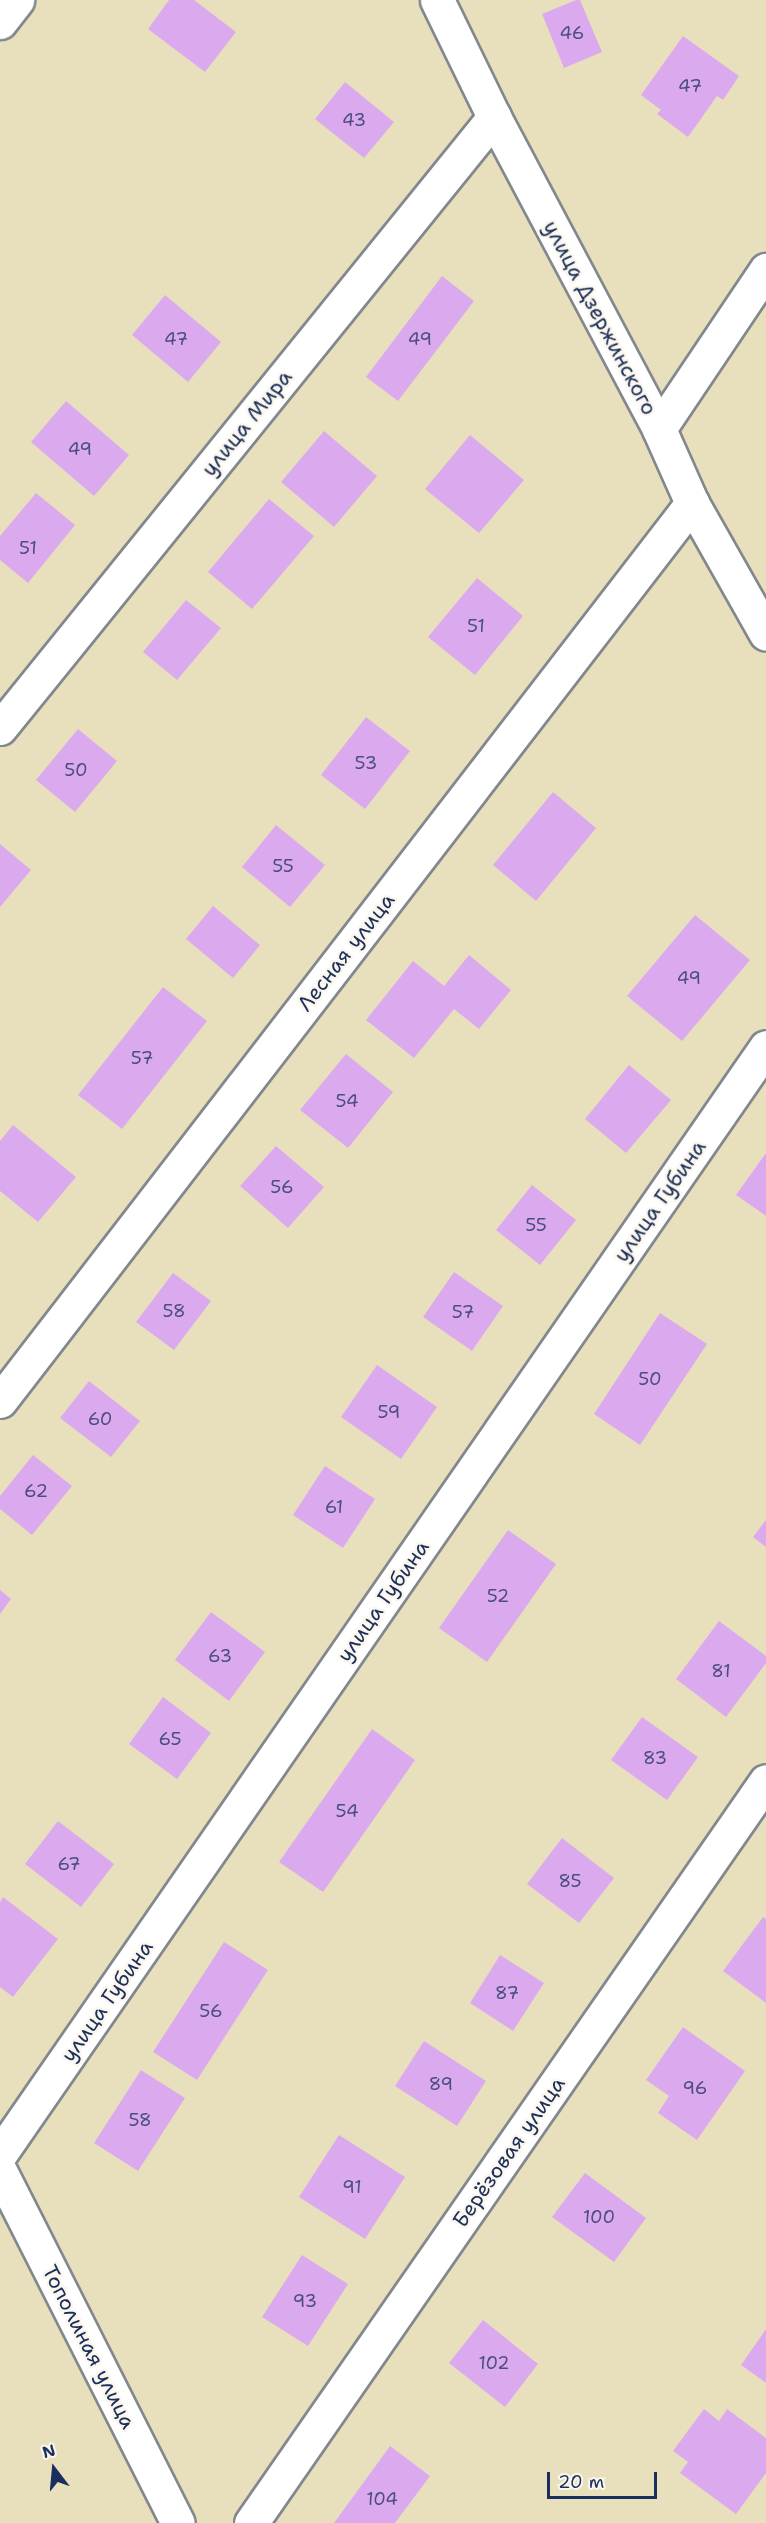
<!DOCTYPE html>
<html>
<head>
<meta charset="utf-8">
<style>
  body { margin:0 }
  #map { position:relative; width:766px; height:2523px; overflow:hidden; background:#e8e0bc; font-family:"Shantell Sans",sans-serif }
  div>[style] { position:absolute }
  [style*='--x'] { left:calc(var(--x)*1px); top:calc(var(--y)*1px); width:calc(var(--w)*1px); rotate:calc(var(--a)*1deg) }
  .building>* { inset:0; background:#dbaaee }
  .roads { filter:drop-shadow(2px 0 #82888d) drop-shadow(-2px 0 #82888d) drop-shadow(0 2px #82888d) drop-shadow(0 -2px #82888d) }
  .minor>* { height:33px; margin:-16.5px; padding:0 16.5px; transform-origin:16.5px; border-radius:16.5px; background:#fff }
  .tertiary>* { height:33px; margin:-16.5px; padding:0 16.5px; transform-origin:16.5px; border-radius:16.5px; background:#fff }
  span { translate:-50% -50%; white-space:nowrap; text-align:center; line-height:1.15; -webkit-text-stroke:5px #fbf7ec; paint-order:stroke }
  .number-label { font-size:18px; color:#4b4e82 }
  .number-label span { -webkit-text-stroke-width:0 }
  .street-label { font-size:21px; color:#1b2f5e }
  .north { position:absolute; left:24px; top:2439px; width:60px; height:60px; -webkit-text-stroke:4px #fbf7ec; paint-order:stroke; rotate:344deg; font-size:16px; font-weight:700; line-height:24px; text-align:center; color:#1b2f5e }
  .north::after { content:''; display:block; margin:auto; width:21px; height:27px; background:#1b2f5e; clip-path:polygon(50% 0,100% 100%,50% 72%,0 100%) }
  .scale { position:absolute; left:547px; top:2472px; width:110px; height:27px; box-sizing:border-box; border:3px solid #1b2f5e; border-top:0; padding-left:8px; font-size:18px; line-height:21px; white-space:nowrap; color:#1b2f5e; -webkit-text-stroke:4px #fbf7ec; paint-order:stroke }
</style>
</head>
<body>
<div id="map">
  <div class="building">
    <div style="clip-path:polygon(169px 0,194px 0,236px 32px,205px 72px,148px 29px)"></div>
    <div style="clip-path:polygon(576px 0,580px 0,602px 52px,564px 68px,542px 14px)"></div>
    <div style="clip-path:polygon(683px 36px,739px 76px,723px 100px,717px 96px,688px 137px,657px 114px,661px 110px,641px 95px)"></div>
    <div style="clip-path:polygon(345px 82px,394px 122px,364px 158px,315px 119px)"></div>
    <div style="clip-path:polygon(442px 276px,474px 301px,398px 401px,366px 377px)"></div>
    <div style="clip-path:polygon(165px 295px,221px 342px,188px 382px,132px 335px)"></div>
    <div style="clip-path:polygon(66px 401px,129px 455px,94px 496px,31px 442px)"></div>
    <div style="clip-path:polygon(324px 431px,377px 476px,334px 527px,281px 482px)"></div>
    <div style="clip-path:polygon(470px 435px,524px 480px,479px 533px,425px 489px)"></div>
    <div style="clip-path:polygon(36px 493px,75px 525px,28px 583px,0 560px,0 536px)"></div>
    <div style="clip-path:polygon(269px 499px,314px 536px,252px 609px,208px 572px)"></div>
    <div style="clip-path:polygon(477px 578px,523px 616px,475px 675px,428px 637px)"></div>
    <div style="clip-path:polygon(186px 600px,221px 628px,177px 680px,143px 652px)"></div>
    <div style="clip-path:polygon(366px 717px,410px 751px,365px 809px,321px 775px)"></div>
    <div style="clip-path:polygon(78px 729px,117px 761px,75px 812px,36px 780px)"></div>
    <div style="clip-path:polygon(553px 792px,596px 828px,536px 901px,493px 865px)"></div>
    <div style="clip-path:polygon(276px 825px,325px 865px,290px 907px,242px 867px)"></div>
    <div style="clip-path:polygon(0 844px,31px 870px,0 907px)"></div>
    <div style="clip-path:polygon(213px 906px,260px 945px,233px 978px,186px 939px)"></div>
    <div style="clip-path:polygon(695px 915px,750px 960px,682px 1041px,627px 996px)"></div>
    <div style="clip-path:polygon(469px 955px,511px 990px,479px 1029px,454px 1009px,414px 1058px,366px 1020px,413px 961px,444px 986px)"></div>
    <div style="clip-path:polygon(163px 987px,207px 1021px,122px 1129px,78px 1095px)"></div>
    <div style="clip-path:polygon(346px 1054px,393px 1092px,348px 1148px,300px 1110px)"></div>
    <div style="clip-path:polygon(629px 1065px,671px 1100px,626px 1153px,585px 1119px)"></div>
    <div style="clip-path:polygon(13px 1125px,76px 1177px,38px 1222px,0 1191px,0 1141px)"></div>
    <div style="clip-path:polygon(276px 1146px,324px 1187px,288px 1228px,240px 1186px)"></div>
    <div style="clip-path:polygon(766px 1153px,766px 1216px,736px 1195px)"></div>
    <div style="clip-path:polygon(532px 1185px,576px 1220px,540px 1265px,496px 1230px)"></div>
    <div style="clip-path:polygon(454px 1272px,503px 1306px,472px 1351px,423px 1317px)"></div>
    <div style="clip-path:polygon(173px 1273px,211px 1301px,174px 1350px,136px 1322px)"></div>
    <div style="clip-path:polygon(660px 1313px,707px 1344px,640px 1445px,594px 1414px)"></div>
    <div style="clip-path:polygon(377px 1365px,437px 1407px,401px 1459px,341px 1417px)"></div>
    <div style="clip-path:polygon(89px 1381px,140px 1421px,111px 1457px,60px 1418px)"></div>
    <div style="clip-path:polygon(33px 1455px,72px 1486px,32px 1535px,0 1509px,0 1496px)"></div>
    <div style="clip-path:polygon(325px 1466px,375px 1499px,343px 1548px,293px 1515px)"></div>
    <div style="clip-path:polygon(766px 1520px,766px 1547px,753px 1537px)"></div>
    <div style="clip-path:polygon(508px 1530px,556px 1564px,487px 1662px,439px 1628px)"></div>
    <div style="clip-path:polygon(0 1590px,11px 1599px,0 1614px)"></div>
    <div style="clip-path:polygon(211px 1612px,265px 1652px,229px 1701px,175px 1660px)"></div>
    <div style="clip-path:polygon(719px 1621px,766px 1656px,766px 1663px,726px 1717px,676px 1679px)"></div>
    <div style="clip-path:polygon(163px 1697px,211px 1733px,177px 1779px,129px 1744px)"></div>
    <div style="clip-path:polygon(642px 1717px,698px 1757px,667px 1800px,611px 1760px)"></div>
    <div style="clip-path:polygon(372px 1729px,415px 1760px,323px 1892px,279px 1862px)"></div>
    <div style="clip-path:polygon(58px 1821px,114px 1864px,81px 1907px,25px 1864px)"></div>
    <div style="clip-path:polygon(562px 1838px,614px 1878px,579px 1923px,527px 1884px)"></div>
    <div style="clip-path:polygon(3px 1897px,58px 1939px,13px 1997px,0 1987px,0 1902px)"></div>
    <div style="clip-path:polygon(763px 1917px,766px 1919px,766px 2003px,723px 1971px)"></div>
    <div style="clip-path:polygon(224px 1942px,268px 1970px,197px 2080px,153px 2052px)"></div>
    <div style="clip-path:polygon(500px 1955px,544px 1983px,513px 2031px,470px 2003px)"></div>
    <div style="clip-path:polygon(683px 2027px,745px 2071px,697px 2140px,658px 2113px,669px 2096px,646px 2080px)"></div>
    <div style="clip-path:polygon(424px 2041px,486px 2081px,457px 2126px,395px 2086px)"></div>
    <div style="clip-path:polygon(141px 2070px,185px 2098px,138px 2171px,94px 2143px)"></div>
    <div style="clip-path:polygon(339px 2135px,405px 2177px,365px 2239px,299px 2197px)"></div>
    <div style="clip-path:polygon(585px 2173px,646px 2218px,614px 2262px,552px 2217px)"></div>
    <div style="clip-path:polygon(302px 2255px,348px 2284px,308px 2346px,262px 2317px)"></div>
    <div style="clip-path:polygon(483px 2320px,538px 2364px,505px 2407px,449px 2363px)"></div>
    <div style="clip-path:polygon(766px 2329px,766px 2383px,741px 2365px)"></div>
    <div style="clip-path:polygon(704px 2409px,719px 2421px,727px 2409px,766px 2438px,766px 2473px,736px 2514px,680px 2473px,688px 2462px,673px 2451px)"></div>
    <div style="clip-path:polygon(390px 2446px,430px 2476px,395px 2523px,334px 2523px)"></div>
  </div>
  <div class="roads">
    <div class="minor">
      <div style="--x:437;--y:0;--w:130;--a:64"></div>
      <div style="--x:494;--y:117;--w:353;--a:62.1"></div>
      <div style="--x:659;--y:429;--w:81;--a:66"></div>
      <div style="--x:692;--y:503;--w:150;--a:60.5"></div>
      <div style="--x:0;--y:22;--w:28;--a:-52"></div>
      <div style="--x:659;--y:429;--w:192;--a:-56.1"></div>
      <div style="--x:0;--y:728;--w:786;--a:-51.04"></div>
      <div style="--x:0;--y:1401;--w:1134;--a:-52.38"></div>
      <div style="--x:0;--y:2154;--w:1346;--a:-55.32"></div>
      <div style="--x:251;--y:2523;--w:903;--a:-55.24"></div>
    </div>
    <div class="tertiary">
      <div style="--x:0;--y:2171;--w:394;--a:63.2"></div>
    </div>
  </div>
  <div class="number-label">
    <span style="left:572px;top:33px">46</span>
    <span style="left:690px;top:86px">47</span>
    <span style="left:354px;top:120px">43</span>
    <span style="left:176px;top:339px">47</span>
    <span style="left:420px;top:339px">49</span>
    <span style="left:80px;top:449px">49</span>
    <span style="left:28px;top:548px">51</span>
    <span style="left:476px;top:626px">51</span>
    <span style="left:366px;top:763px">53</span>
    <span style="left:76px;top:770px">50</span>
    <span style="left:283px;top:866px">55</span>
    <span style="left:689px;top:978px">49</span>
    <span style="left:142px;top:1058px">57</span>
    <span style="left:347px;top:1101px">54</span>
    <span style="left:282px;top:1187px">56</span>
    <span style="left:536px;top:1225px">55</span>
    <span style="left:174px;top:1311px">58</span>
    <span style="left:463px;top:1312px">57</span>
    <span style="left:650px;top:1379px">50</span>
    <span style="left:389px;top:1412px">59</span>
    <span style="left:100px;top:1419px">60</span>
    <span style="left:36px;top:1491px">62</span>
    <span style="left:334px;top:1507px">61</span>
    <span style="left:498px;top:1596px">52</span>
    <span style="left:220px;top:1656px">63</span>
    <span style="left:721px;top:1671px">81</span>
    <span style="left:170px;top:1739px">65</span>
    <span style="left:655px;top:1758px">83</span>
    <span style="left:347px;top:1811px">54</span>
    <span style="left:69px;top:1864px">67</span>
    <span style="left:570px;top:1881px">85</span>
    <span style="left:507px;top:1993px">87</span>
    <span style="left:211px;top:2011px">56</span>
    <span style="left:441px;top:2084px">89</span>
    <span style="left:695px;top:2088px">96</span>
    <span style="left:140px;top:2120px">58</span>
    <span style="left:352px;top:2187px">91</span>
    <span style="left:599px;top:2217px">100</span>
    <span style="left:305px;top:2301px">93</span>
    <span style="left:494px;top:2363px">102</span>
    <span style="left:382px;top:2499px">104</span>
  </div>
  <div class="street-label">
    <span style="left:600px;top:318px;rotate:62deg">улица Дзержинского</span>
    <span style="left:247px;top:423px;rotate:-51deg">улица Мира</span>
    <span style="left:346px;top:952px;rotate:-52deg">Лесная улица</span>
    <span style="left:660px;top:1201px;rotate:-55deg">улица Губина</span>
    <span style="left:383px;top:1601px;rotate:-55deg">улица Губина</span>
    <span style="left:107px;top:2001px;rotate:-55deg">улица Губина</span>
    <span style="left:509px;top:2152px;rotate:-55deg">Берёзовая улица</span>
    <span style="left:89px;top:2347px;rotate:63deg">Тополиная улица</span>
  </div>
  <div class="north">N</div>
  <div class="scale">20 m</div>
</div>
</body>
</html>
